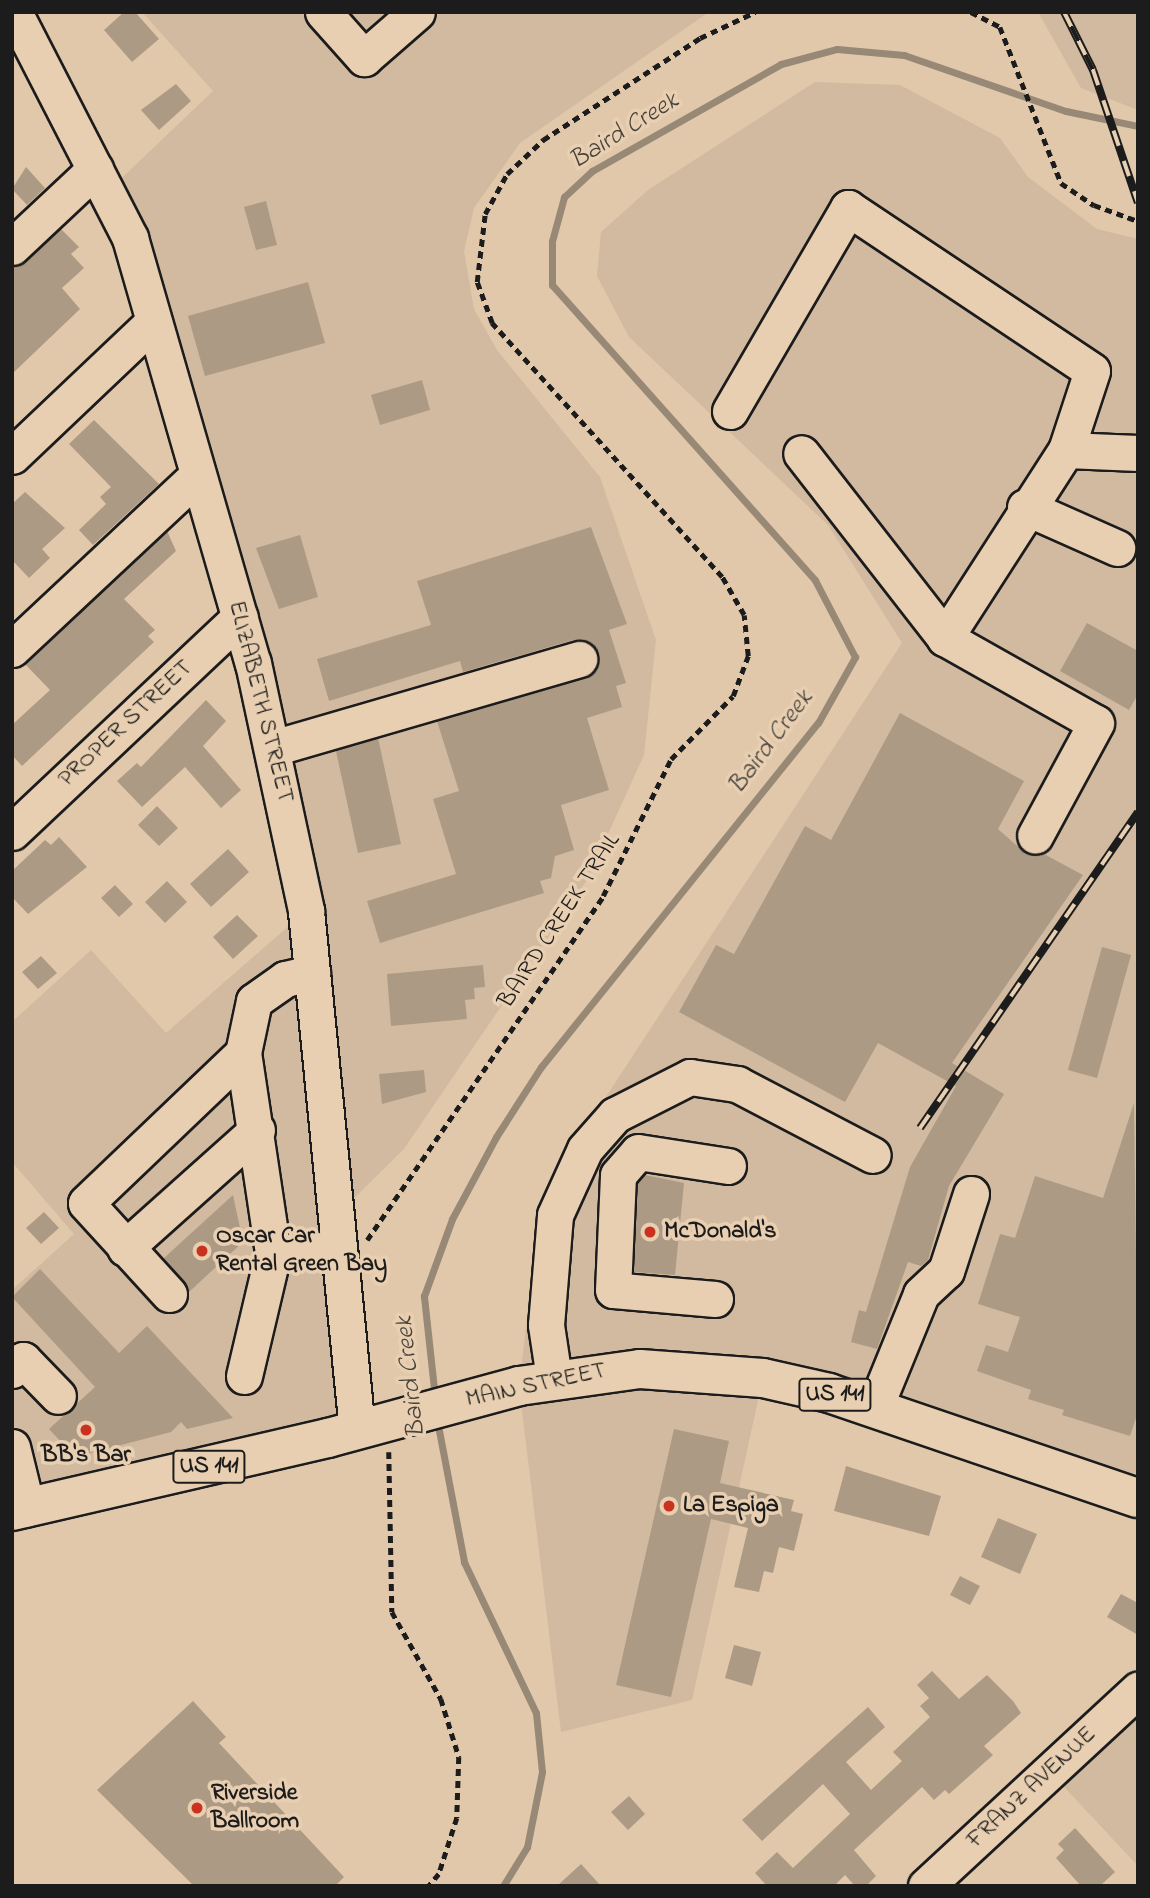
<!DOCTYPE html>
<html>
<head>
<meta charset="utf-8">
<style>
  body { margin:0 }
  #map { position:relative; width:1150px; height:1898px; overflow:hidden; background:#e1c8ab; font-family:"Indie Flower",sans-serif }
  div>[style] { position:absolute }
  [style*='--x'] { left:calc(var(--x)*1px); top:calc(var(--y)*1px); width:calc(var(--w)*1px); rotate:calc(var(--a)*1deg) }
  .built>* { inset:0; background:#d1baa0 }
  .stream>* { height:7px; margin:-3.5px; padding:0 3.5px; transform-origin:3.5px; border-radius:3.5px; background:#988876 }
  .building>* { inset:0; background:#ad9a85 }
  .path>* { height:4.5px; margin-top:-2.25px; transform-origin:0; background:repeating-linear-gradient(90deg,#1c1c1c 0 7px,transparent 0 12px) }
  .roads { filter:drop-shadow(2px 0 #1c1c1c) drop-shadow(-2px 0 #1c1c1c) drop-shadow(0 2px #1c1c1c) drop-shadow(0 -2px #1c1c1c) }
  .minor>* { height:35px; margin:-17.5px; padding:0 17.5px; transform-origin:17.5px; border-radius:17.5px; background:#e9cfb1 }
  .major>* { height:38px; margin:-19px; padding:0 19px; transform-origin:19px; border-radius:19px; background:#e9cfb1 }
  .rail>* { height:8px; margin-top:-4px; transform-origin:0; background:repeating-linear-gradient(90deg,#e9cfb1 0 16px,#1c1c1c 0 32px); box-sizing:border-box; border-block:2px solid #1c1c1c }
  .dots>* { width:19px; height:19px; translate:-50% -50%; box-sizing:border-box; border:4px solid #e9cfb1; border-radius:50% }
  span { translate:-50% -50%; white-space:nowrap; text-align:center; line-height:1.15; -webkit-text-stroke:7px #e9cfb1; paint-order:stroke }
  .shield-label span { padding:2px 5px; background:#e9cfb1; border:2px solid; border-radius:5px; -webkit-text-stroke-width:0 }
  .shield-label { font-size:23px; color:#1c1c1c; font-weight:700 }
  .street-label { font-size:24px; color:#1c1c1c }
  .poi-label { font-size:24px; color:#1c1c1c; font-weight:700 }
  .left { translate:0 -50%; text-align:left }
  .water-label { font-size:26px; color:#47423c; font-style:italic }
  .frame { position:absolute; inset:0; border:14px solid #1c1c1c; pointer-events:none }
</style>
</head>
<body>
<div id="map">
  <div class="built">
    <div style="clip-path:polygon(142px 12px,709px 12px,520px 143px,474px 208px,464px 251px,474px 309px,497px 350px,600px 477px,656px 640px,644px 755px,587px 880px,404px 1149px,336px 1216px,357px 1430px,27px 1508px,12px 1447px,12px 1290px,74px 1234px,12px 1162px,12px 1022px,91px 950px,166px 1033px,306px 911px,107px 192px,213px 91px)"></div>
    <div style="clip-path:polygon(1038px 12px,1138px 12px,1138px 110px,1081px 88px)"></div>
    <div style="clip-path:polygon(815px 82px,900px 85px,1000px 138px,1028px 177px,1097px 229px,1138px 239px,1138px 1498px,763px 1378px,692px 1700px,561px 1732px,519px 1386px,542px 1195px,902px 643px,828px 525px,629px 337px,597px 276px,601px 232px,648px 190px)"></div>
    <div style="clip-path:polygon(1138px 1690px,1138px 1866px,1050px 1772px)"></div>
  </div>
  <div class="stream">
    <div style="--x:435;--y:1398;--w:103;--a:-96.2"></div>
    <div style="--x:424;--y:1296;--w:82;--a:-70"></div>
    <div style="--x:452;--y:1219;--w:93;--a:-61.8"></div>
    <div style="--x:496;--y:1137;--w:83;--a:-57.3"></div>
    <div style="--x:541;--y:1067;--w:442;--a:-51.2"></div>
    <div style="--x:818;--y:723;--w:76;--a:-60.7"></div>
    <div style="--x:855;--y:657;--w:87;--a:-117.5"></div>
    <div style="--x:815;--y:580;--w:395;--a:-131.7"></div>
    <div style="--x:552;--y:285;--w:44;--a:-90"></div>
    <div style="--x:552;--y:241;--w:46;--a:-74.7"></div>
    <div style="--x:564;--y:197;--w:38;--a:-43"></div>
    <div style="--x:592;--y:171;--w:217;--a:-29.5"></div>
    <div style="--x:781;--y:64;--w:58;--a:-15"></div>
    <div style="--x:837;--y:49;--w:67;--a:5.1"></div>
    <div style="--x:904;--y:55;--w:171;--a:19.1"></div>
    <div style="--x:1066;--y:111;--w:74;--a:11.8"></div>
    <div style="--x:437;--y:1420;--w:145;--a:79.2"></div>
    <div style="--x:464;--y:1562;--w:167;--a:64.5"></div>
    <div style="--x:536;--y:1713;--w:59;--a:84.2"></div>
    <div style="--x:542;--y:1772;--w:76;--a:101.3"></div>
    <div style="--x:527;--y:1847;--w:46;--a:121.6"></div>
  </div>
  <div class="building">
    <div style="clip-path:polygon(124px 12px,135px 12px,159px 39px,132px 62px,104px 30px)"></div>
    <div style="clip-path:polygon(176px 84px,191px 101px,159px 130px,141px 110px)"></div>
    <div style="clip-path:polygon(26px 167px,45px 188px,27px 205px,12px 189px)"></div>
    <div style="clip-path:polygon(266px 201px,277px 245px,256px 250px,244px 207px)"></div>
    <div style="clip-path:polygon(61px 229px,79px 247px,71px 254px,84px 268px,62px 288px,80px 309px,12px 374px,12px 267px)"></div>
    <div style="clip-path:polygon(308px 282px,325px 343px,205px 376px,188px 316px)"></div>
    <div style="clip-path:polygon(422px 380px,430px 410px,380px 425px,371px 395px)"></div>
    <div style="clip-path:polygon(94px 420px,159px 484px,93px 545px,79px 530px,106px 504px,100px 497px,111px 487px,69px 444px)"></div>
    <div style="clip-path:polygon(25px 492px,65px 528px,42px 549px,50px 558px,29px 578px,12px 560px,12px 504px)"></div>
    <div style="clip-path:polygon(591px 527px,627px 624px,609px 630px,626px 683px,616px 686px,622px 707px,587px 718px,609px 790px,561px 805px,574px 850px,555px 856px,551px 878px,540px 881px,544px 893px,380px 943px,367px 901px,456px 874px,433px 799px,459px 791px,437px 721px,585px 678px,594px 672px,598px 654px,592px 644px,573px 640px,463px 672px,460px 661px,329px 701px,317px 659px,431px 625px,417px 581px)"></div>
    <div style="clip-path:polygon(167px 531px,176px 551px,124px 599px,155px 630px,148px 636px,154px 642px,22px 766px,12px 755px,12px 725px,50px 690px,25px 664px)"></div>
    <div style="clip-path:polygon(300px 535px,318px 597px,279px 609px,256px 548px)"></div>
    <div style="clip-path:polygon(1087px 623px,1138px 651px,1138px 694px,1129px 710px,1060px 671px)"></div>
    <div style="clip-path:polygon(206px 700px,226px 721px,203px 746px,241px 790px,221px 808px,185px 767px,142px 807px,117px 781px,137px 763px,141px 767px)"></div>
    <div style="clip-path:polygon(900px 713px,1024px 781px,998px 829px,1025px 853px,1044px 854px,1083px 875px,952px 1063px,1004px 1094px,949px 1186px,928px 1260px,921px 1266px,908px 1262px,877px 1349px,851px 1342px,859px 1310px,866px 1312px,910px 1167px,956px 1086px,878px 1043px,845px 1102px,679px 1012px,716px 945px,734px 954px,805px 826px,831px 840px)"></div>
    <div style="clip-path:polygon(378px 738px,401px 844px,358px 853px,336px 751px)"></div>
    <div style="clip-path:polygon(157px 806px,178px 828px,159px 846px,138px 825px)"></div>
    <div style="clip-path:polygon(59px 837px,87px 867px,28px 914px,12px 897px,12px 871px,45px 840px,51px 845px)"></div>
    <div style="clip-path:polygon(228px 849px,249px 872px,211px 907px,190px 884px)"></div>
    <div style="clip-path:polygon(167px 881px,187px 902px,165px 923px,145px 902px)"></div>
    <div style="clip-path:polygon(115px 885px,133px 904px,119px 917px,101px 898px)"></div>
    <div style="clip-path:polygon(237px 915px,258px 936px,233px 959px,213px 937px)"></div>
    <div style="clip-path:polygon(1102px 947px,1131px 955px,1097px 1078px,1068px 1070px)"></div>
    <div style="clip-path:polygon(41px 956px,57px 973px,38px 989px,22px 972px)"></div>
    <div style="clip-path:polygon(483px 965px,485px 987px,474px 988px,475px 999px,465px 1000px,467px 1019px,391px 1026px,387px 974px)"></div>
    <div style="clip-path:polygon(424px 1070px,426px 1092px,382px 1104px,379px 1074px)"></div>
    <div style="clip-path:polygon(1134px 1103px,1138px 1412px,1130px 1436px,1062px 1415px,1064px 1410px,1028px 1399px,1031px 1390px,977px 1371px,986px 1345px,1008px 1352px,1020px 1317px,978px 1304px,1000px 1234px,1015px 1238px,1035px 1176px,1103px 1198px)"></div>
    <div style="clip-path:polygon(645px 1175px,684px 1183px,675px 1275px,634px 1272px,638px 1183px)"></div>
    <div style="clip-path:polygon(233px 1195px,243px 1242px,189px 1292px,164px 1258px)"></div>
    <div style="clip-path:polygon(44px 1212px,59px 1228px,41px 1244px,26px 1228px)"></div>
    <div style="clip-path:polygon(40px 1269px,119px 1353px,147px 1326px,233px 1418px,187px 1429px,181px 1422px,171px 1432px,75px 1457px,49px 1429px,95px 1387px,12px 1297px)"></div>
    <div style="clip-path:polygon(674px 1429px,729px 1441px,720px 1483px,794px 1500px,791px 1511px,803px 1514px,794px 1551px,779px 1547px,773px 1573px,764px 1571px,759px 1592px,734px 1587px,748px 1528px,711px 1519px,671px 1697px,616px 1685px)"></div>
    <div style="clip-path:polygon(846px 1466px,941px 1496px,929px 1536px,834px 1511px)"></div>
    <div style="clip-path:polygon(998px 1518px,1037px 1534px,1020px 1574px,981px 1557px)"></div>
    <div style="clip-path:polygon(960px 1576px,980px 1586px,970px 1605px,950px 1595px)"></div>
    <div style="clip-path:polygon(1121px 1594px,1138px 1603px,1138px 1635px,1107px 1617px)"></div>
    <div style="clip-path:polygon(734px 1645px,761px 1652px,752px 1686px,725px 1678px)"></div>
    <div style="clip-path:polygon(932px 1671px,959px 1699px,987px 1675px,1013px 1701px,1021px 1713px,984px 1746px,993px 1755px,949px 1794px,945px 1790px,934px 1800px,922px 1787px,854px 1850px,876px 1876px,866px 1886px,855px 1886px,845px 1875px,834px 1886px,767px 1886px,755px 1873px,777px 1852px,793px 1868px,850px 1814px,823px 1784px,762px 1841px,742px 1820px,868px 1707px,885px 1727px,846px 1762px,871px 1790px,902px 1761px,893px 1752px,930px 1717px,920px 1706px,929px 1698px,917px 1685px)"></div>
    <div style="clip-path:polygon(193px 1701px,226px 1737px,219px 1743px,344px 1877px,335px 1886px,194px 1886px,97px 1790px)"></div>
    <div style="clip-path:polygon(629px 1796px,645px 1814px,628px 1830px,611px 1812px)"></div>
    <div style="clip-path:polygon(1075px 1828px,1115px 1872px,1100px 1886px,1081px 1886px,1056px 1858px,1064px 1850px,1058px 1844px)"></div>
    <div style="clip-path:polygon(581px 1864px,601px 1886px,557px 1886px)"></div>
  </div>
  <div class="path">
    <div style="--x:971;--y:12;--w:33;--a:27"></div>
    <div style="--x:1000;--y:27;--w:168;--a:68.6"></div>
    <div style="--x:1061;--y:183;--w:40;--a:34"></div>
    <div style="--x:1094;--y:205;--w:47;--a:20"></div>
    <div style="--x:367;--y:1240;--w:417;--a:-55.5"></div>
    <div style="--x:603;--y:896;--w:153;--a:-63.6"></div>
    <div style="--x:671;--y:759;--w:88;--a:-45.5"></div>
    <div style="--x:733;--y:696;--w:43;--a:-69.4"></div>
    <div style="--x:748;--y:656;--w:41;--a:-95.6"></div>
    <div style="--x:744;--y:615;--w:44;--a:-120.1"></div>
    <div style="--x:722;--y:577;--w:343;--a:-132.2"></div>
    <div style="--x:492;--y:323;--w:44;--a:-110.1"></div>
    <div style="--x:477;--y:282;--w:68;--a:-83.3"></div>
    <div style="--x:485;--y:214;--w:46;--a:-61.2"></div>
    <div style="--x:507;--y:174;--w:50;--a:-43.4"></div>
    <div style="--x:543;--y:140;--w:187;--a:-33"></div>
    <div style="--x:700;--y:38;--w:61;--a:-25.3"></div>
    <div style="--x:389;--y:1452;--w:160;--a:88.9"></div>
    <div style="--x:392;--y:1612;--w:100;--a:60.6"></div>
    <div style="--x:441;--y:1699;--w:61;--a:72.8"></div>
    <div style="--x:459;--y:1757;--w:61;--a:91.9"></div>
    <div style="--x:457;--y:1818;--w:59;--a:107.8"></div>
    <div style="--x:439;--y:1874;--w:16;--a:130"></div>
  </div>
  <div class="roads">
    <div class="minor">
      <div style="--x:14;--y:12;--w:254;--a:62.8"></div>
      <div style="--x:130;--y:238;--w:442;--a:73.9"></div>
      <div style="--x:253;--y:663;--w:254;--a:77.9"></div>
      <div style="--x:306;--y:911;--w:521;--a:84.39"></div>
      <div style="--x:323;--y:12;--w:62;--a:48.3"></div>
      <div style="--x:364;--y:58;--w:70;--a:-41"></div>
      <div style="--x:12;--y:247;--w:114;--a:-43.2"></div>
      <div style="--x:730;--y:411;--w:235;--a:-59.8"></div>
      <div style="--x:848;--y:208;--w:293;--a:33.7"></div>
      <div style="--x:1092;--y:371;--w:83;--a:108.2"></div>
      <div style="--x:1066;--y:450;--w:224;--a:122.8"></div>
      <div style="--x:945;--y:638;--w:234;--a:-127.9"></div>
      <div style="--x:1066;--y:450;--w:72;--a:2.4"></div>
      <div style="--x:12;--y:456;--w:193;--a:-43.5"></div>
      <div style="--x:1025;--y:507;--w:101;--a:24"></div>
      <div style="--x:945;--y:638;--w:173;--a:29.4"></div>
      <div style="--x:1096;--y:723;--w:128;--a:118.4"></div>
      <div style="--x:12;--y:649;--w:253;--a:-43.1"></div>
      <div style="--x:273;--y:748;--w:319;--a:-16.2"></div>
      <div style="--x:12;--y:832;--w:313;--a:-43.3"></div>
      <div style="--x:125;--y:1248;--w:177;--a:-41.8"></div>
      <div style="--x:273;--y:1253;--w:66;--a:-3.5"></div>
      <div style="--x:169;--y:1294;--w:123;--a:-132.4"></div>
      <div style="--x:86;--y:1203;--w:217;--a:-43.7"></div>
      <div style="--x:715;--y:1299;--w:102;--a:-175"></div>
      <div style="--x:613;--y:1290;--w:115;--a:-87.5"></div>
      <div style="--x:618;--y:1175;--w:30;--a:-49"></div>
      <div style="--x:638;--y:1152;--w:91;--a:8.8"></div>
      <div style="--x:12;--y:1370;--w:15;--a:-42"></div>
      <div style="--x:23;--y:1360;--w:50;--a:45.8"></div>
      <div style="--x:244;--y:1376;--w:126;--a:-76.7"></div>
      <div style="--x:273;--y:1253;--w:202;--a:-98.5"></div>
      <div style="--x:243;--y:1053;--w:53;--a:-78.1"></div>
      <div style="--x:254;--y:1001;--w:38;--a:-35"></div>
      <div style="--x:285;--y:979;--w:28;--a:-13"></div>
      <div style="--x:554;--y:1378;--w:54;--a:-98.6"></div>
      <div style="--x:546;--y:1325;--w:110;--a:-85.3"></div>
      <div style="--x:555;--y:1215;--w:72;--a:-65.6"></div>
      <div style="--x:585;--y:1149;--w:45;--a:-48.6"></div>
      <div style="--x:615;--y:1115;--w:84;--a:-26.9"></div>
      <div style="--x:690;--y:1077;--w:48;--a:8.5"></div>
      <div style="--x:737;--y:1084;--w:153;--a:27.6"></div>
      <div style="--x:875;--y:1407;--w:122;--a:-67.8"></div>
      <div style="--x:921;--y:1294;--w:34;--a:-43"></div>
      <div style="--x:946;--y:1271;--w:81;--a:-72"></div>
      <div style="--x:12;--y:1447;--w:63;--a:76.2"></div>
      <div style="--x:926;--y:1886;--w:289;--a:-42.8"></div>
    </div>
    <div class="major">
      <div style="--x:12;--y:1511;--w:324;--a:-13"></div>
      <div style="--x:328;--y:1438;--w:198;--a:-15.2"></div>
      <div style="--x:519;--y:1386;--w:122;--a:-8"></div>
      <div style="--x:640;--y:1369;--w:123;--a:4.2"></div>
      <div style="--x:763;--y:1378;--w:68;--a:12.8"></div>
      <div style="--x:829;--y:1393;--w:326;--a:18.8"></div>
    </div>
  </div>
  <div class="rail">
    <div style="--x:1064;--y:12;--w:65;--a:63.4"></div>
    <div style="--x:1093;--y:70;--w:140;--a:71.3"></div>
    <div style="--x:920;--y:1128;--w:384;--a:-55.4"></div>
  </div>
  <div class="dots">
    <div style="left:650px;top:1232px;background:#c8321e"></div>
    <div style="left:202px;top:1251px;background:#c8321e"></div>
    <div style="left:86px;top:1430px;background:#c8321e"></div>
    <div style="left:669px;top:1506px;background:#c8321e"></div>
    <div style="left:197px;top:1808px;background:#c8321e"></div>
  </div>
  <div class="shield-label">
    <span style="left:835px;top:1395px">US 141</span>
    <span style="left:209px;top:1467px">US 141</span>
  </div>
  <div class="street-label">
    <span style="left:260px;top:702px;rotate:76deg">ELIZABETH STREET</span>
    <span style="left:126px;top:724px;rotate:-43deg">PROPER STREET</span>
    <span style="left:560px;top:921px;rotate:-57deg">BAIRD CREEK TRAIL</span>
    <span style="left:536px;top:1386px;rotate:-12deg">MAIN STREET</span>
    <span style="left:1032px;top:1788px;rotate:-43deg">FRANZ AVENUE</span>
  </div>
  <div class="poi-label">
    <span class="left" style="left:664px;top:1232px">McDonald's</span>
    <span class="left" style="left:216px;top:1251px">Oscar Car<br>Rental Green Bay</span>
    <span style="left:86px;top:1456px">BB's Bar</span>
    <span class="left" style="left:683px;top:1506px">La Espiga</span>
    <span class="left" style="left:211px;top:1808px">Riverside<br>Ballroom</span>
  </div>
  <div class="water-label">
    <span style="left:625px;top:132px;rotate:-32deg">Baird Creek</span>
    <span style="left:772px;top:743px;rotate:-53deg">Baird Creek</span>
    <span style="left:412px;top:1377px;rotate:-96deg">Baird Creek</span>
  </div>
  <div class="frame"></div>
</div>
</body>
</html>
